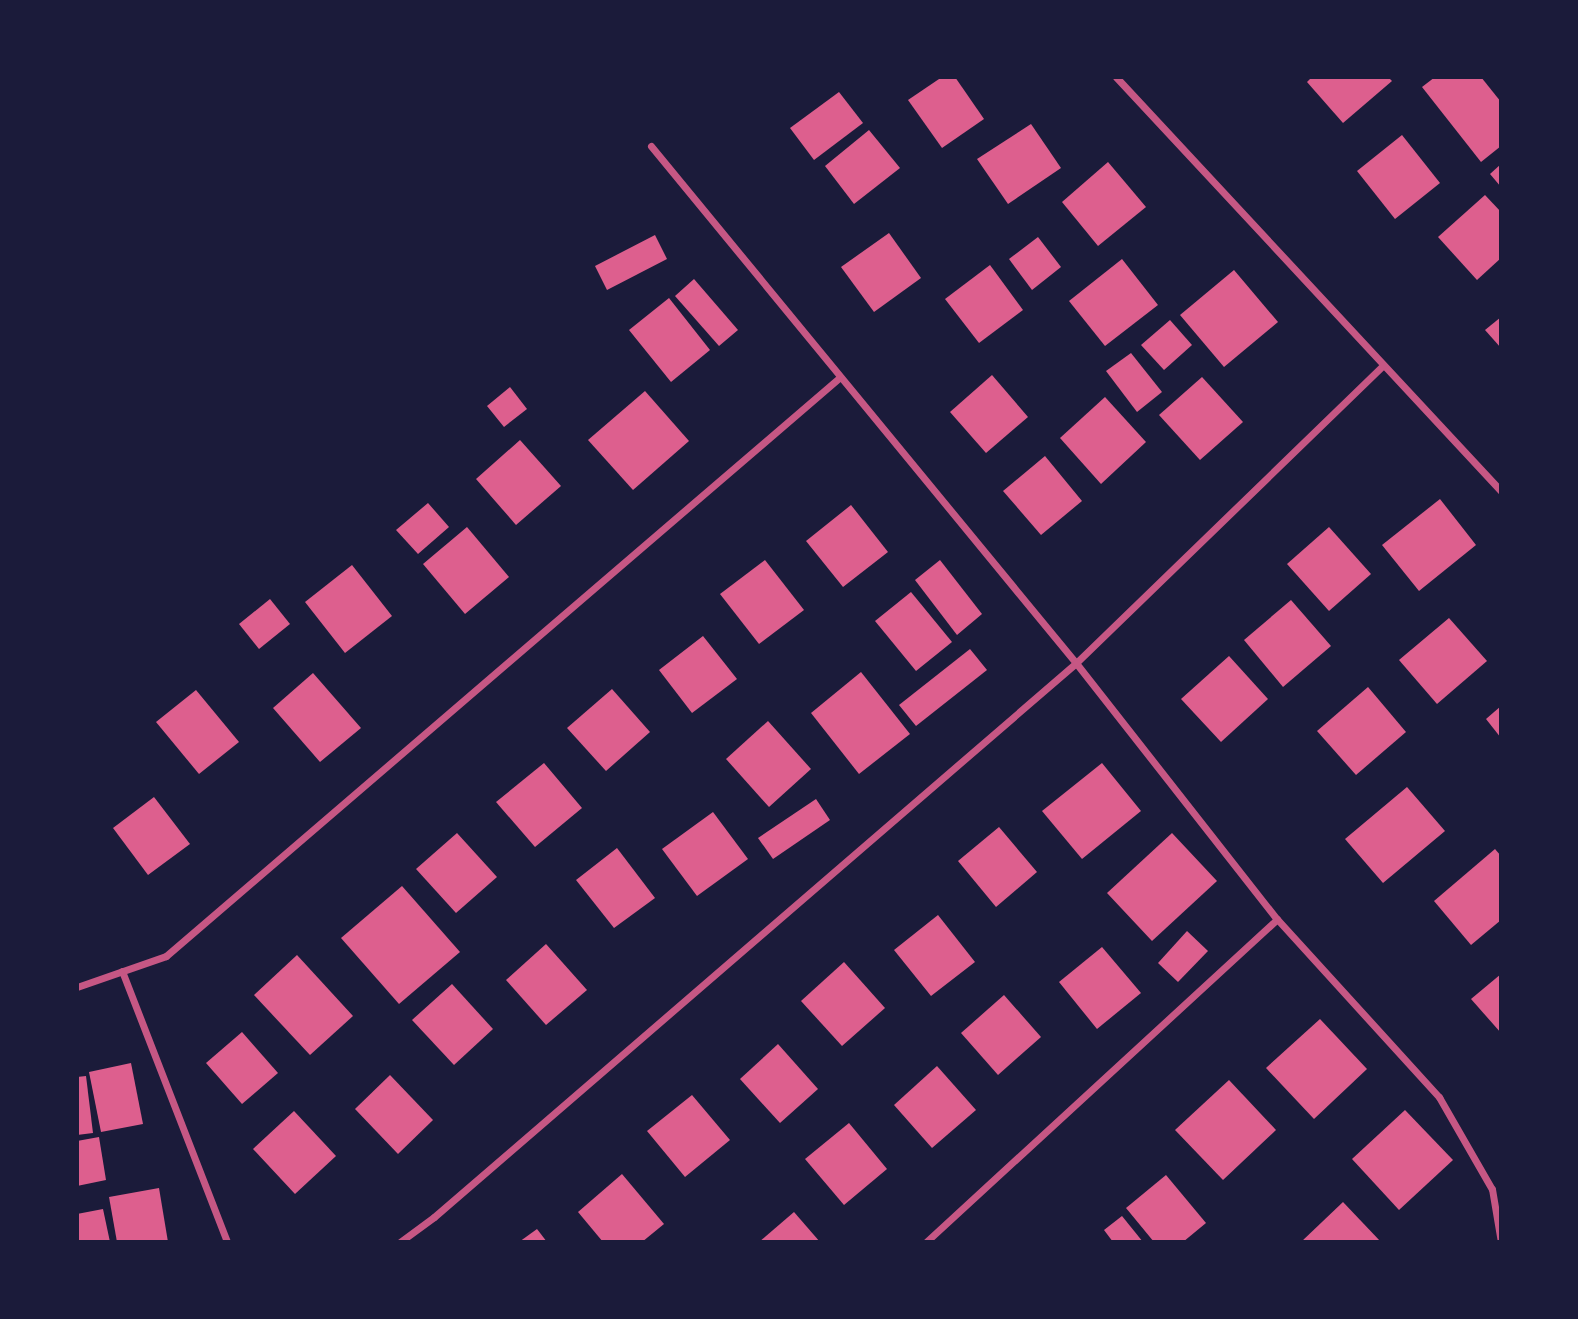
<!DOCTYPE html>
<html>
<head>
<meta charset="utf-8">
<style>
  body { margin:0 }
  #map { position:relative; width:1578px; height:1319px; overflow:hidden; background:#1b1b3a; font-family:Helvetica,sans-serif }
  div>[style] { position:absolute }
  [style*='--x'] { left:calc(var(--x)*1px); top:calc(var(--y)*1px); width:calc(var(--w)*1px); rotate:calc(var(--a)*1deg) }
  .building>* { inset:0; background:#dd5f8e }
  .minor>* { height:7px; margin:-3.5px; padding:0 3.5px; transform-origin:3.5px; border-radius:3.5px; background:#c65784 }
  span { translate:-50% -50%; white-space:nowrap; text-align:center; line-height:1.15; -webkit-text-stroke:5px #1b1b3a; paint-order:stroke }
  .frame { position:absolute; inset:0; border:79px solid #1b1b3a; pointer-events:none }
</style>
</head>
<body>
<div id="map">
  <div class="building">
    <div style="clip-path:polygon(942px 77px,955px 77px,984px 119px,942px 148px,908px 100px)"></div>
    <div style="clip-path:polygon(1312px 77px,1388px 77px,1392px 81px,1343px 123px,1307px 82px)"></div>
    <div style="clip-path:polygon(1435px 77px,1481px 77px,1501px 102px,1501px 146px,1481px 162px,1422px 87px)"></div>
    <div style="clip-path:polygon(839px 92px,863px 123px,814px 160px,790px 128px)"></div>
    <div style="clip-path:polygon(1031px 124px,1061px 168px,1008px 204px,977px 159px)"></div>
    <div style="clip-path:polygon(869px 130px,900px 168px,854px 204px,825px 166px)"></div>
    <div style="clip-path:polygon(1402px 135px,1440px 183px,1395px 219px,1357px 171px)"></div>
    <div style="clip-path:polygon(1108px 162px,1146px 207px,1098px 246px,1062px 202px)"></div>
    <div style="clip-path:polygon(1501px 164px,1501px 187px,1490px 174px)"></div>
    <div style="clip-path:polygon(1485px 195px,1501px 212px,1501px 258px,1477px 280px,1438px 237px)"></div>
    <div style="clip-path:polygon(889px 233px,921px 278px,874px 312px,841px 267px)"></div>
    <div style="clip-path:polygon(655px 235px,667px 259px,607px 290px,595px 266px)"></div>
    <div style="clip-path:polygon(1038px 237px,1061px 267px,1032px 290px,1009px 259px)"></div>
    <div style="clip-path:polygon(1122px 259px,1158px 305px,1105px 346px,1069px 301px)"></div>
    <div style="clip-path:polygon(990px 265px,1023px 310px,979px 343px,945px 299px)"></div>
    <div style="clip-path:polygon(1234px 270px,1278px 322px,1224px 367px,1180px 315px)"></div>
    <div style="clip-path:polygon(694px 279px,738px 330px,719px 346px,675px 296px)"></div>
    <div style="clip-path:polygon(669px 298px,710px 350px,671px 382px,629px 330px)"></div>
    <div style="clip-path:polygon(1501px 317px,1501px 348px,1485px 330px)"></div>
    <div style="clip-path:polygon(1170px 320px,1192px 345px,1164px 370px,1141px 345px)"></div>
    <div style="clip-path:polygon(1131px 353px,1162px 392px,1137px 412px,1106px 371px)"></div>
    <div style="clip-path:polygon(992px 375px,1028px 417px,986px 453px,950px 412px)"></div>
    <div style="clip-path:polygon(1202px 377px,1243px 422px,1200px 460px,1159px 415px)"></div>
    <div style="clip-path:polygon(510px 387px,527px 409px,504px 427px,487px 406px)"></div>
    <div style="clip-path:polygon(645px 391px,689px 441px,633px 490px,588px 440px)"></div>
    <div style="clip-path:polygon(1105px 397px,1146px 442px,1101px 484px,1060px 438px)"></div>
    <div style="clip-path:polygon(520px 440px,561px 486px,516px 525px,476px 479px)"></div>
    <div style="clip-path:polygon(1045px 456px,1082px 501px,1041px 535px,1003px 491px)"></div>
    <div style="clip-path:polygon(1440px 499px,1476px 545px,1419px 591px,1382px 545px)"></div>
    <div style="clip-path:polygon(428px 503px,449px 527px,418px 554px,396px 530px)"></div>
    <div style="clip-path:polygon(851px 505px,888px 552px,843px 587px,806px 541px)"></div>
    <div style="clip-path:polygon(467px 527px,509px 577px,465px 614px,423px 564px)"></div>
    <div style="clip-path:polygon(1329px 527px,1371px 574px,1329px 611px,1287px 564px)"></div>
    <div style="clip-path:polygon(765px 560px,804px 610px,759px 644px,720px 594px)"></div>
    <div style="clip-path:polygon(940px 560px,982px 614px,957px 635px,915px 580px)"></div>
    <div style="clip-path:polygon(352px 565px,392px 616px,345px 653px,305px 602px)"></div>
    <div style="clip-path:polygon(911px 592px,952px 642px,916px 671px,875px 621px)"></div>
    <div style="clip-path:polygon(270px 599px,290px 624px,259px 649px,239px 624px)"></div>
    <div style="clip-path:polygon(1291px 600px,1331px 646px,1283px 687px,1244px 640px)"></div>
    <div style="clip-path:polygon(1449px 618px,1487px 661px,1437px 704px,1399px 660px)"></div>
    <div style="clip-path:polygon(703px 636px,737px 679px,692px 713px,659px 670px)"></div>
    <div style="clip-path:polygon(970px 649px,987px 670px,916px 726px,899px 705px)"></div>
    <div style="clip-path:polygon(1229px 656px,1268px 699px,1221px 742px,1181px 699px)"></div>
    <div style="clip-path:polygon(861px 672px,910px 734px,859px 774px,811px 713px)"></div>
    <div style="clip-path:polygon(313px 673px,361px 728px,320px 762px,273px 708px)"></div>
    <div style="clip-path:polygon(1368px 687px,1406px 732px,1356px 775px,1317px 731px)"></div>
    <div style="clip-path:polygon(612px 689px,650px 732px,606px 771px,567px 728px)"></div>
    <div style="clip-path:polygon(196px 690px,239px 742px,199px 774px,156px 722px)"></div>
    <div style="clip-path:polygon(1501px 706px,1501px 738px,1486px 719px)"></div>
    <div style="clip-path:polygon(768px 721px,811px 769px,769px 807px,726px 759px)"></div>
    <div style="clip-path:polygon(544px 763px,582px 808px,535px 847px,496px 802px)"></div>
    <div style="clip-path:polygon(1102px 763px,1141px 811px,1082px 859px,1042px 811px)"></div>
    <div style="clip-path:polygon(1407px 787px,1445px 831px,1383px 883px,1345px 839px)"></div>
    <div style="clip-path:polygon(154px 797px,190px 844px,148px 875px,113px 828px)"></div>
    <div style="clip-path:polygon(816px 799px,830px 820px,773px 859px,758px 838px)"></div>
    <div style="clip-path:polygon(713px 812px,748px 859px,697px 896px,662px 849px)"></div>
    <div style="clip-path:polygon(999px 827px,1037px 872px,996px 907px,958px 861px)"></div>
    <div style="clip-path:polygon(457px 833px,497px 877px,456px 913px,416px 869px)"></div>
    <div style="clip-path:polygon(1172px 833px,1217px 881px,1152px 941px,1107px 893px)"></div>
    <div style="clip-path:polygon(617px 848px,655px 898px,614px 928px,576px 880px)"></div>
    <div style="clip-path:polygon(1495px 849px,1501px 856px,1501px 920px,1471px 945px,1434px 901px)"></div>
    <div style="clip-path:polygon(402px 886px,460px 952px,399px 1004px,341px 938px)"></div>
    <div style="clip-path:polygon(938px 915px,975px 962px,931px 996px,894px 950px)"></div>
    <div style="clip-path:polygon(1187px 931px,1208px 951px,1178px 982px,1158px 963px)"></div>
    <div style="clip-path:polygon(546px 944px,587px 990px,546px 1025px,506px 980px)"></div>
    <div style="clip-path:polygon(1102px 947px,1141px 993px,1097px 1029px,1059px 982px)"></div>
    <div style="clip-path:polygon(297px 955px,353px 1016px,310px 1055px,254px 995px)"></div>
    <div style="clip-path:polygon(844px 962px,885px 1008px,842px 1046px,801px 1001px)"></div>
    <div style="clip-path:polygon(1501px 974px,1501px 1033px,1471px 999px)"></div>
    <div style="clip-path:polygon(452px 984px,493px 1029px,454px 1065px,412px 1020px)"></div>
    <div style="clip-path:polygon(1004px 995px,1041px 1037px,998px 1075px,961px 1033px)"></div>
    <div style="clip-path:polygon(1320px 1019px,1367px 1069px,1314px 1119px,1266px 1068px)"></div>
    <div style="clip-path:polygon(242px 1032px,278px 1073px,242px 1104px,206px 1063px)"></div>
    <div style="clip-path:polygon(778px 1044px,818px 1089px,780px 1123px,740px 1079px)"></div>
    <div style="clip-path:polygon(131px 1063px,143px 1124px,101px 1132px,89px 1072px)"></div>
    <div style="clip-path:polygon(937px 1066px,976px 1110px,932px 1148px,894px 1105px)"></div>
    <div style="clip-path:polygon(390px 1075px,433px 1120px,398px 1154px,355px 1109px)"></div>
    <div style="clip-path:polygon(86px 1076px,93px 1133px,77px 1135px,77px 1077px)"></div>
    <div style="clip-path:polygon(1229px 1080px,1276px 1130px,1223px 1180px,1175px 1130px)"></div>
    <div style="clip-path:polygon(692px 1095px,730px 1140px,685px 1177px,647px 1131px)"></div>
    <div style="clip-path:polygon(1405px 1110px,1453px 1160px,1399px 1210px,1352px 1159px)"></div>
    <div style="clip-path:polygon(294px 1111px,336px 1156px,295px 1194px,253px 1149px)"></div>
    <div style="clip-path:polygon(849px 1123px,887px 1169px,844px 1205px,805px 1159px)"></div>
    <div style="clip-path:polygon(99px 1137px,106px 1180px,77px 1186px,77px 1141px)"></div>
    <div style="clip-path:polygon(622px 1174px,664px 1224px,642px 1242px,603px 1242px,578px 1212px)"></div>
    <div style="clip-path:polygon(1166px 1175px,1206px 1223px,1183px 1242px,1154px 1242px,1126px 1208px)"></div>
    <div style="clip-path:polygon(159px 1188px,168px 1242px,117px 1242px,109px 1197px)"></div>
    <div style="clip-path:polygon(1343px 1202px,1381px 1242px,1301px 1242px)"></div>
    <div style="clip-path:polygon(103px 1209px,110px 1242px,77px 1242px,77px 1214px)"></div>
    <div style="clip-path:polygon(794px 1212px,820px 1242px,759px 1242px)"></div>
    <div style="clip-path:polygon(1122px 1216px,1143px 1242px,1113px 1242px,1104px 1230px)"></div>
    <div style="clip-path:polygon(537px 1229px,547px 1242px,519px 1242px)"></div>
  </div>
  <div class="minor">
    <div style="--x:1116;--y:77;--w:565;--a:47.08"></div>
    <div style="--x:651;--y:146;--w:669;--a:50.58"></div>
    <div style="--x:1076;--y:663;--w:325;--a:51.9"></div>
    <div style="--x:1277;--y:919;--w:241;--a:47.7"></div>
    <div style="--x:1439;--y:1097;--w:106;--a:60.1"></div>
    <div style="--x:1492;--y:1189;--w:54;--a:80.4"></div>
    <div style="--x:122;--y:971;--w:291;--a:68.8"></div>
    <div style="--x:77;--y:987;--w:94;--a:-19.2"></div>
    <div style="--x:166;--y:956;--w:887;--a:-40.66"></div>
    <div style="--x:400;--y:1242;--w:42;--a:-36.3"></div>
    <div style="--x:434;--y:1217;--w:848;--a:-40.79"></div>
    <div style="--x:1076;--y:663;--w:427;--a:-44.1"></div>
    <div style="--x:926;--y:1242;--w:477;--a:-42.6"></div>
  </div>
  <div class="frame"></div>
</div>
</body>
</html>
